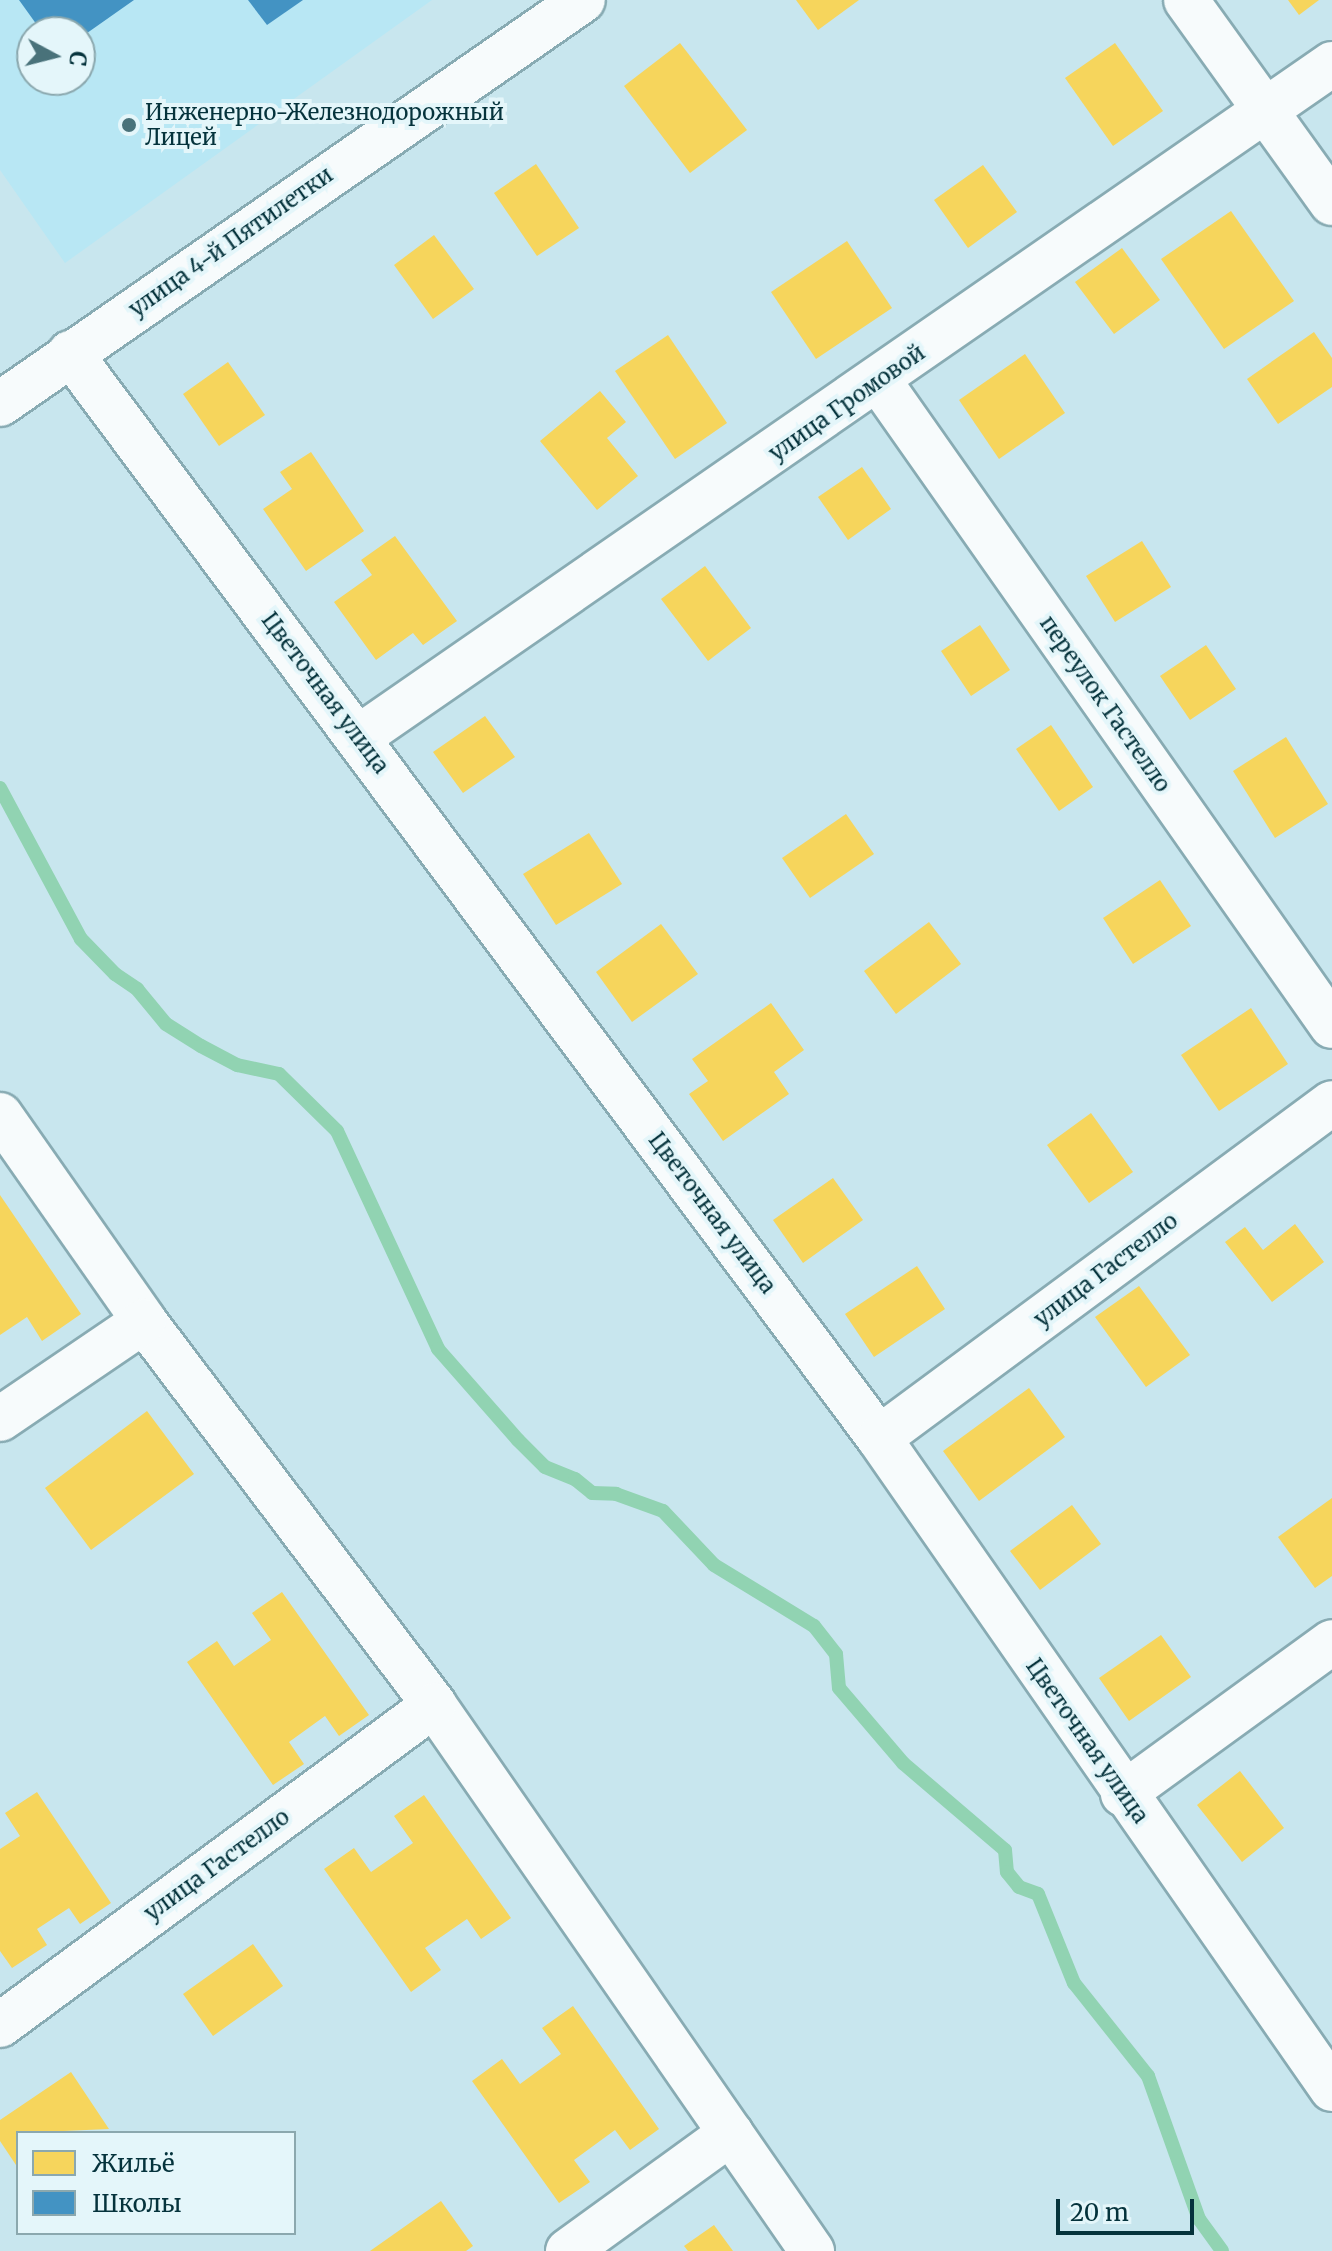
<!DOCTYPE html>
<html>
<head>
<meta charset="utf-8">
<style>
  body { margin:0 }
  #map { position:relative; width:1332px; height:2251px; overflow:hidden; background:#c8e6ee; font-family:Merriweather,serif }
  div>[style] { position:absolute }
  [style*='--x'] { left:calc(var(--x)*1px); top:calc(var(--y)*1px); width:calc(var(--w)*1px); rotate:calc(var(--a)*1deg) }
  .built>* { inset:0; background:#b8e7f4 }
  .homes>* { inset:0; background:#f6d55c }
  .schools>* { inset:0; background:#4393c3 }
  .stream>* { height:14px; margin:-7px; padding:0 7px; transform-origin:7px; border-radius:7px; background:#91d3b2 }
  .roads { filter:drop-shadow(2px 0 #88abb3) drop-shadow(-2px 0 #88abb3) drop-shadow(0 2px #88abb3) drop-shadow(0 -2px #88abb3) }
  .street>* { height:44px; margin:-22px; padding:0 22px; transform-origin:22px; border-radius:22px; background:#f7fbfc }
  .secondary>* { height:44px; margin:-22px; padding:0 22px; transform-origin:22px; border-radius:22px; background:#f7fbfc }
  .dots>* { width:22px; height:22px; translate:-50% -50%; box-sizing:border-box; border:4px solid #e4f6fa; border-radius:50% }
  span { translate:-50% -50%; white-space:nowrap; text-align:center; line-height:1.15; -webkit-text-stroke:8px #e4f6fa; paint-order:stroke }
  .poi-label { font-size:22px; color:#05333c }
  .left { translate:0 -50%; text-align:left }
  .street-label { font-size:22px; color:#05333c }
  .legend { position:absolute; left:16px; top:2131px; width:280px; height:104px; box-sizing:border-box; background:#e4f6fa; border:2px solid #8ba8ae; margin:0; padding:10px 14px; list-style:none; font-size:24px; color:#05333c }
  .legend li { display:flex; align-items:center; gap:16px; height:40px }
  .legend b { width:40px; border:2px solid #8ba8ae }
  .north { position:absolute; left:16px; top:16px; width:80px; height:80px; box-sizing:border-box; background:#e4f6fa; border:2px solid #8ba8ae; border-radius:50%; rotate:97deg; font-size:22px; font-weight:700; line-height:32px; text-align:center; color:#05333c }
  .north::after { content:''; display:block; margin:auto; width:28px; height:36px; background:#49727a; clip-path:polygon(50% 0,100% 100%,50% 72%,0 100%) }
  .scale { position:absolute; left:1056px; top:2199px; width:138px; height:36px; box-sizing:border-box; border:4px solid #05333c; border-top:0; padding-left:10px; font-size:24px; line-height:28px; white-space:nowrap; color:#05333c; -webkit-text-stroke:6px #e4f6fa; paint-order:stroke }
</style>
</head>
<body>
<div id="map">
  <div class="built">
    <div style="clip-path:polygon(evenodd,0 0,432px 0,65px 263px,0 170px,0 0,32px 32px,80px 32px,80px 80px,32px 80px,32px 32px)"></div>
  </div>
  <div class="homes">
    <div style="clip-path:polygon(796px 0,859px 0,818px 30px)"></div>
    <div style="clip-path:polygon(1288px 0,1319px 0,1299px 15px)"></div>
    <div style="clip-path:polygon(680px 43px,747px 130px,690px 173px,624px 86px)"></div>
    <div style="clip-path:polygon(1115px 43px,1163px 111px,1113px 146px,1065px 78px)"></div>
    <div style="clip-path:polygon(536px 164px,579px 228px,537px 256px,494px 193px)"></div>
    <div style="clip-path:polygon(983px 165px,1017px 212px,968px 248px,934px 200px)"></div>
    <div style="clip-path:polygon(1231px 211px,1294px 301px,1224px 349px,1161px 259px)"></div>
    <div style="clip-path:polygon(434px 235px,474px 289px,433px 319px,394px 265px)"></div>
    <div style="clip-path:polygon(847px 241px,892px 308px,816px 359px,771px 292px)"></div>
    <div style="clip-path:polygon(1122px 248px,1160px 300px,1114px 334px,1075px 282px)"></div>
    <div style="clip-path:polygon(1314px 332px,1332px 358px,1332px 387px,1278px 424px,1247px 379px)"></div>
    <div style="clip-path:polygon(668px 335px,727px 423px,675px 459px,615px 371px)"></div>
    <div style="clip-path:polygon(1025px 354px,1065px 413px,999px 459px,959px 400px)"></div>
    <div style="clip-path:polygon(228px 362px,265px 415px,219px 446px,183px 394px)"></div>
    <div style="clip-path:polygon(600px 391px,626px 422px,607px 438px,638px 476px,597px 510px,540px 441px)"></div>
    <div style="clip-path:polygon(311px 452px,364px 531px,306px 571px,263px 509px,292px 489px,280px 472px)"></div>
    <div style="clip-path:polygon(862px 467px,891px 509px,848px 540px,818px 497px)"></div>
    <div style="clip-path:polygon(395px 536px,457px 621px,423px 645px,413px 633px,376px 660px,334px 602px,372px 575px,361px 560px)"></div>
    <div style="clip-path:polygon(1142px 541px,1171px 587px,1115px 622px,1086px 576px)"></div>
    <div style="clip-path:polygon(705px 566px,751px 628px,708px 661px,661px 599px)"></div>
    <div style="clip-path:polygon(980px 625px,1010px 670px,971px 696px,941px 651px)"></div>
    <div style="clip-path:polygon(1206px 645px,1236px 689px,1190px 720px,1160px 676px)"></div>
    <div style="clip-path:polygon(485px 716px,515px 757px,463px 793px,433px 752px)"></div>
    <div style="clip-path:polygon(1051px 725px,1093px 787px,1059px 811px,1016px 749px)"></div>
    <div style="clip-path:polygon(1286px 737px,1328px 804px,1275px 838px,1233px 771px)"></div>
    <div style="clip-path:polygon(846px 814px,874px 854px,810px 898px,782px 858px)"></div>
    <div style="clip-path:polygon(589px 833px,622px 884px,556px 925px,523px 874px)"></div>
    <div style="clip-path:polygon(1160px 880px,1191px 926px,1133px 964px,1103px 918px)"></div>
    <div style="clip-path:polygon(929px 922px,961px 964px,896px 1014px,864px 971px)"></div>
    <div style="clip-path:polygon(661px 924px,698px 974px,632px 1022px,596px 972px)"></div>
    <div style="clip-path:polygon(771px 1003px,804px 1050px,774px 1072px,789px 1094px,723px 1141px,689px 1094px,708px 1081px,692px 1059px)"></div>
    <div style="clip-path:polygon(1251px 1008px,1288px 1064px,1219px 1111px,1181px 1055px)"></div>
    <div style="clip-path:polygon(1091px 1113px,1133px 1172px,1089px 1203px,1047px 1145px)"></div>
    <div style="clip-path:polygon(833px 1178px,863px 1220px,803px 1263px,773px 1220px)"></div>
    <div style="clip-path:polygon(0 1195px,81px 1314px,42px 1341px,27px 1317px,0 1335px)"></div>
    <div style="clip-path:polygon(1295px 1224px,1324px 1262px,1272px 1302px,1225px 1242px,1245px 1227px,1263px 1250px)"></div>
    <div style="clip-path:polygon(917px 1266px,945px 1309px,874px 1357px,845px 1314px)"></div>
    <div style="clip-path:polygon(1139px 1286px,1190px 1355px,1146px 1387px,1095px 1317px)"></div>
    <div style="clip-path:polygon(1029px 1388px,1065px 1437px,979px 1501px,943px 1451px)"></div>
    <div style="clip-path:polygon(147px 1411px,194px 1474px,91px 1550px,45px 1488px)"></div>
    <div style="clip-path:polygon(1332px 1498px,1332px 1576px,1315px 1588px,1278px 1537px)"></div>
    <div style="clip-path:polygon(1072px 1505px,1101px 1544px,1040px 1590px,1010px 1551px)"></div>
    <div style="clip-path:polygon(282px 1592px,369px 1715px,339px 1736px,325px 1716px,289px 1742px,304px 1764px,273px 1785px,187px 1662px,217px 1641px,234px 1666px,271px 1640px,252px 1613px)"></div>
    <div style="clip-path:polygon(1161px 1635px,1191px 1677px,1129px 1721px,1099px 1678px)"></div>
    <div style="clip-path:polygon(1240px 1771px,1284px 1828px,1242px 1862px,1197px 1805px)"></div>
    <div style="clip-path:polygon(37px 1792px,111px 1903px,80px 1924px,69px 1908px,37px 1929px,47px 1945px,12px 1968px,0 1951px,0 1849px,20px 1836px,5px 1813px)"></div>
    <div style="clip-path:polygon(424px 1795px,511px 1918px,481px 1939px,467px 1919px,425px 1948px,441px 1970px,411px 1992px,324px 1869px,354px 1848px,371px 1872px,413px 1843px,394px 1816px)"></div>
    <div style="clip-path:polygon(253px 1944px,283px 1986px,213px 2036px,183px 1994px)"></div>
    <div style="clip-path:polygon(573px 2006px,659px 2129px,630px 2150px,615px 2130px,574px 2160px,590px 2182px,559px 2203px,472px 2081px,502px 2059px,520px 2084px,561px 2054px,542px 2028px)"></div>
    <div style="clip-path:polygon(71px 2072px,109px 2129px,18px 2133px,18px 2168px,0 2141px,0 2120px)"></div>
    <div style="clip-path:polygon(441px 2201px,473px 2246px,466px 2251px,370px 2251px)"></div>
    <div style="clip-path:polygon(714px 2225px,733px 2251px,688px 2251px,684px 2246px)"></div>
  </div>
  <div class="schools">
    <div style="clip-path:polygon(19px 0,134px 0,80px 38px,80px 32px,42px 32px)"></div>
    <div style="clip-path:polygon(248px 0,303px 0,267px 25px)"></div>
  </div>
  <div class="stream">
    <div style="--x:0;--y:788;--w:171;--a:61.8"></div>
    <div style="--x:81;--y:939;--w:49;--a:45.8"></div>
    <div style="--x:115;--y:974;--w:27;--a:34"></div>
    <div style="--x:137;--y:989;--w:45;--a:50.4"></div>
    <div style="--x:166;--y:1024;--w:41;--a:32.2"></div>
    <div style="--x:201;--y:1046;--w:41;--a:27.8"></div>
    <div style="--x:237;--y:1065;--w:43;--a:12.1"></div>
    <div style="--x:279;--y:1074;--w:81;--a:44.5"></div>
    <div style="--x:337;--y:1131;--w:240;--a:65.1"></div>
    <div style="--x:438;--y:1349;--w:121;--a:48.7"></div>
    <div style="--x:518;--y:1440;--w:38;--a:45"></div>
    <div style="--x:545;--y:1467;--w:32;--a:22"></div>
    <div style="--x:575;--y:1479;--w:22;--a:39"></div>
    <div style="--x:592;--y:1493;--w:24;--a:2"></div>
    <div style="--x:616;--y:1494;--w:50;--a:19.9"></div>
    <div style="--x:663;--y:1511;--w:74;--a:46.6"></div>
    <div style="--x:714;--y:1565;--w:117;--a:31.4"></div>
    <div style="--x:814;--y:1626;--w:36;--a:52"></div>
    <div style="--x:836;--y:1654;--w:34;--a:85"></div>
    <div style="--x:839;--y:1688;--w:99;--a:49.5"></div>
    <div style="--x:903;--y:1763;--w:134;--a:40.5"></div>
    <div style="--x:1005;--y:1850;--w:22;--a:85"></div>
    <div style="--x:1007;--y:1872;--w:19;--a:51"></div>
    <div style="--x:1019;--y:1887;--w:20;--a:20"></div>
    <div style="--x:1038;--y:1894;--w:96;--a:68"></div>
    <div style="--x:1074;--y:1983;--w:119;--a:51.5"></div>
    <div style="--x:1148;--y:2076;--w:152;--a:70.4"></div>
    <div style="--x:1199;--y:2219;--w:39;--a:54"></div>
  </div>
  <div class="roads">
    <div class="street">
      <div style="--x:1186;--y:0;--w:250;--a:54.3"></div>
      <div style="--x:70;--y:353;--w:1353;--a:53.29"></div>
      <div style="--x:879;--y:1438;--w:793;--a:55.17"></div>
      <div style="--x:879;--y:381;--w:788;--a:54.92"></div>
      <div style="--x:359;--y:737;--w:1183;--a:-34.67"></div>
      <div style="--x:0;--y:1115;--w:251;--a:55"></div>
      <div style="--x:144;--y:1321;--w:481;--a:52.9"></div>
      <div style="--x:434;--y:1705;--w:664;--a:55.3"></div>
      <div style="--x:0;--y:1419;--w:174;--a:-34.2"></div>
      <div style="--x:879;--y:1438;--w:563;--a:-36.48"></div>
      <div style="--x:1123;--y:1794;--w:258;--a:-36"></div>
      <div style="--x:0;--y:2025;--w:539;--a:-36.4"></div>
      <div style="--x:568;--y:2251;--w:201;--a:-35.9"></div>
    </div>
    <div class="secondary">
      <div style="--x:0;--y:404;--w:709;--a:-34.72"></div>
    </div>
  </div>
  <div class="dots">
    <div style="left:129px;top:125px;background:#49727a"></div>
  </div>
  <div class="poi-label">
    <span class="left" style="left:145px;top:125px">Инженерно-Железнодорожный<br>Лицей</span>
  </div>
  <div class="street-label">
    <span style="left:231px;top:242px;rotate:-35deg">улица 4-й Пятилетки</span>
    <span style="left:847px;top:403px;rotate:-35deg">улица Громовой</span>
    <span style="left:325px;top:693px;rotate:53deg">Цветочная улица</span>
    <span style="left:1105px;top:704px;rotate:55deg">переулок Гастелло</span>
    <span style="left:712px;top:1213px;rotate:53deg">Цветочная улица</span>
    <span style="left:1106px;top:1270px;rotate:-37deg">улица Гастелло</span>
    <span style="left:1087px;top:1741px;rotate:55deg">Цветочная улица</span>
    <span style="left:217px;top:1865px;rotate:-36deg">улица Гастелло</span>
  </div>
  <ul class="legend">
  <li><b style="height:22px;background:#f6d55c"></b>Жильё</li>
  <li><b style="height:22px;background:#4393c3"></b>Школы</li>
  </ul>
  <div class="north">С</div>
  <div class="scale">20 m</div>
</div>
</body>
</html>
